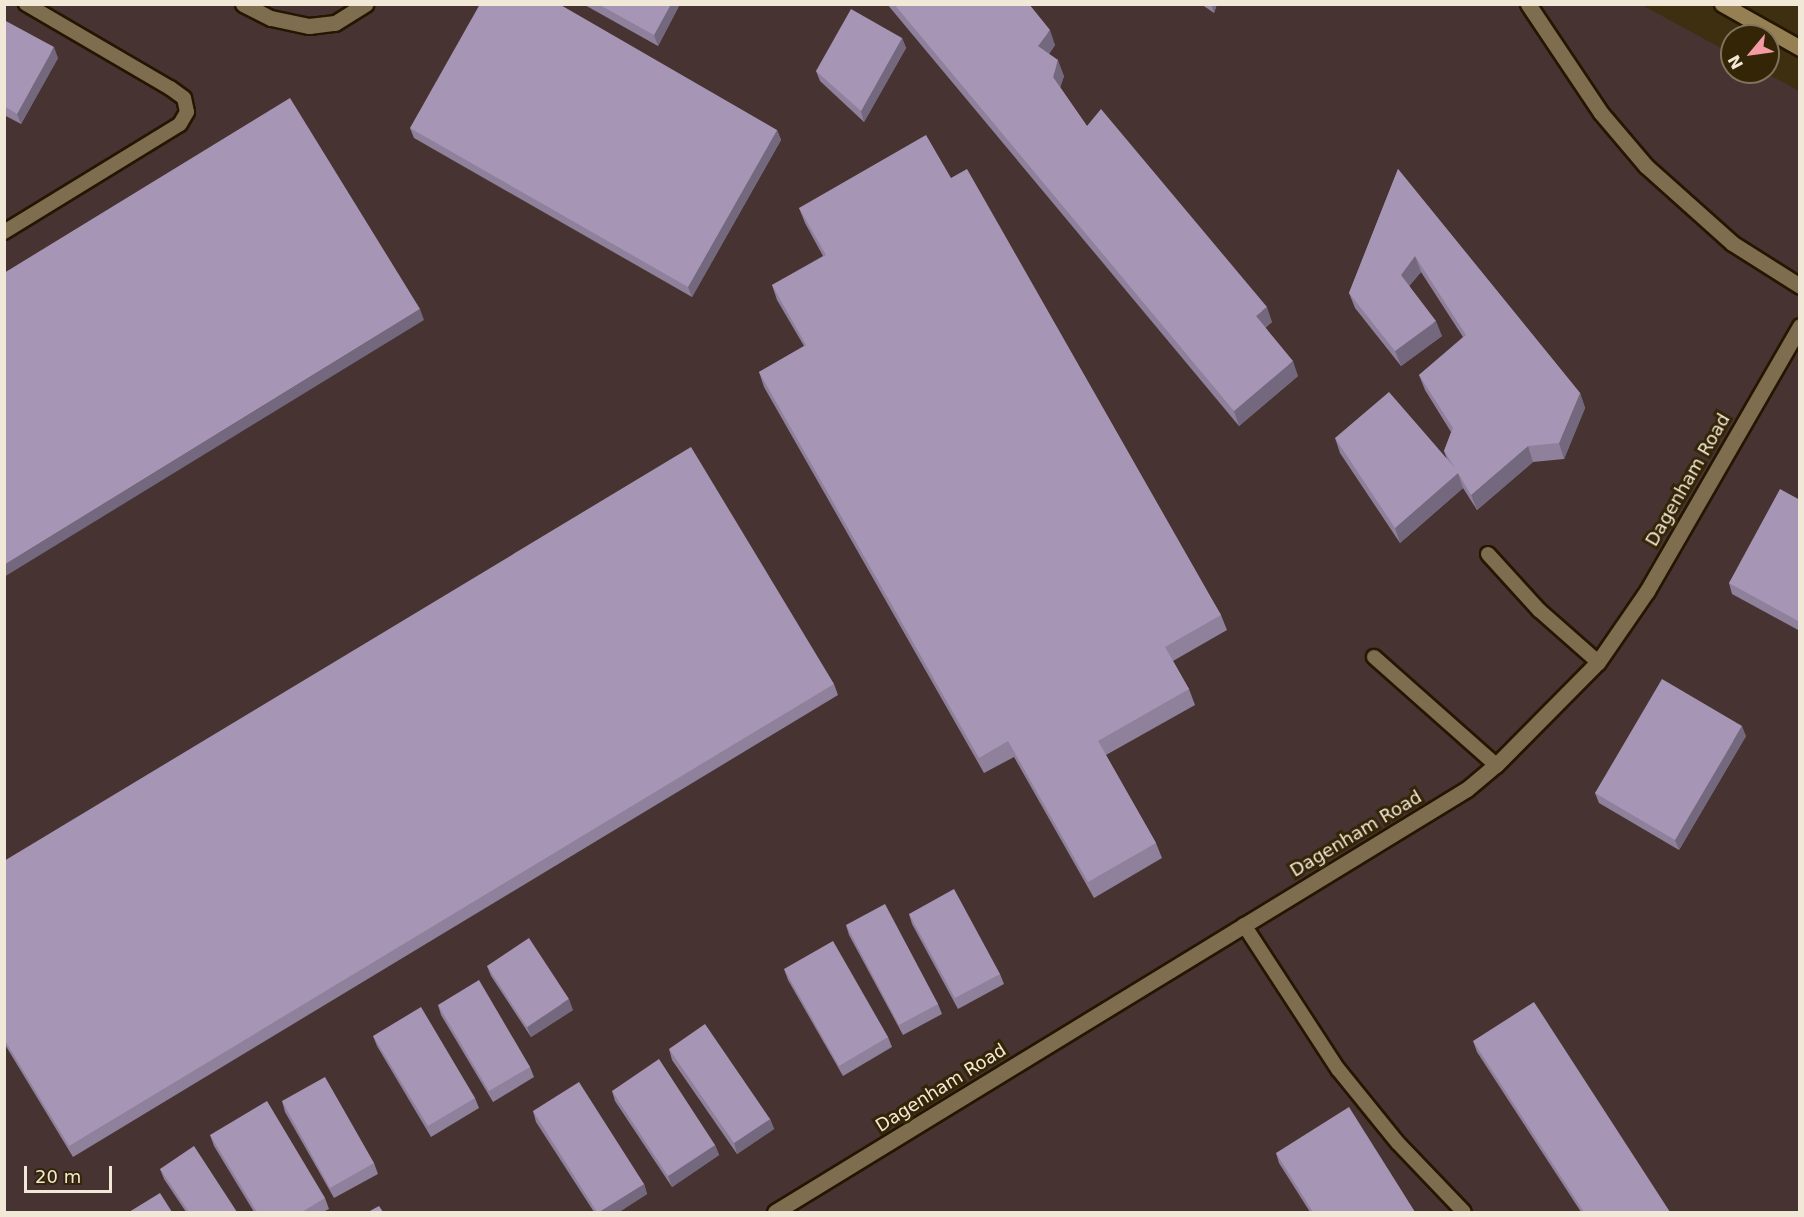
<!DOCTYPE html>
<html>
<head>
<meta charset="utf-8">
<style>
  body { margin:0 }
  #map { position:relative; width:1804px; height:1217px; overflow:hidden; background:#3e2f11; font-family:"DejaVu Sans",sans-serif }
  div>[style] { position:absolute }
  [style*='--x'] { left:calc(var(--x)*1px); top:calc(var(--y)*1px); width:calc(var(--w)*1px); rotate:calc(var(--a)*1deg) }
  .industrial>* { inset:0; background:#473332 }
  .roads { filter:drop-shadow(2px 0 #241600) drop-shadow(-2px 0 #241600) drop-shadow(0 2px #241600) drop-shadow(0 -2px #241600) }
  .service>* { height:14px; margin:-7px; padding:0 7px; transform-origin:7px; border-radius:7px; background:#7e6d4f }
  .minor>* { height:15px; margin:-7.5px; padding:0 7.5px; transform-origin:7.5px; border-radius:7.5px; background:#7e6d4f }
  .secondary>* { height:15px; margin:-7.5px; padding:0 7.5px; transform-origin:7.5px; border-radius:7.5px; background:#958054 }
  .wall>* { inset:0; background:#8f809b }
  .shaded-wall>* { inset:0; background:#74687e }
  .building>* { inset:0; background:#a695b4 }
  span { translate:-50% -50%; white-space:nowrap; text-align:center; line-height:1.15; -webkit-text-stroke:6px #332506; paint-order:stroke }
  .street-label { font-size:18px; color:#f2e8d7 }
  .frame { position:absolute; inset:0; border:6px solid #f2e8d7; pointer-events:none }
  .north { position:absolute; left:1720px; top:24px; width:60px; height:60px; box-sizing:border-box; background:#332506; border:2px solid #7f735a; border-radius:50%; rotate:241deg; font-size:16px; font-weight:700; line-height:24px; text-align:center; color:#f2e8d7 }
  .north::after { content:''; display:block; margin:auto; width:21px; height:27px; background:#f49aa4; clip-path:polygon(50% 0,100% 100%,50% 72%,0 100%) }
  .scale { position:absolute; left:24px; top:1166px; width:88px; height:27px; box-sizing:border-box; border:3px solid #f2e8d7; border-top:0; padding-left:8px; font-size:18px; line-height:21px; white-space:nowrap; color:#f2e8d7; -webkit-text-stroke:4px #332506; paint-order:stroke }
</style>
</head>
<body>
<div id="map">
  <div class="industrial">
    <div style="clip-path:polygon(1640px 4px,1732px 54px,1732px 72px,1764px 72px,1799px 91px,1799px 1212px,5px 1212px,5px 5px)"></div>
  </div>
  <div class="roads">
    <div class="service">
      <div style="--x:4;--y:232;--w:206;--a:-31.5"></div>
      <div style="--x:180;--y:124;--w:14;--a:-60"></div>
      <div style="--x:187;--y:112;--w:14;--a:-102"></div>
      <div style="--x:184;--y:98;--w:17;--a:-144"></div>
      <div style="--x:170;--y:88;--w:167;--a:-149.7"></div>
      <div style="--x:1488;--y:554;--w:76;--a:47.7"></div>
      <div style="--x:1539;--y:610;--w:79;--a:41.4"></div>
      <div style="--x:1374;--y:657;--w:163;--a:41.5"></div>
      <div style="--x:1244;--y:925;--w:172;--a:56.9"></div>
      <div style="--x:1338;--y:1069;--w:95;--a:51"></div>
      <div style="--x:1398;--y:1143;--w:95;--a:46.3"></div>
    </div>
    <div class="minor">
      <div style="--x:243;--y:4;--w:31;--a:27"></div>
      <div style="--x:271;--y:18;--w:39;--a:12"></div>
      <div style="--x:309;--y:26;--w:26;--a:-7"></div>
      <div style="--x:335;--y:23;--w:36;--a:-32"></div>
      <div style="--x:1528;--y:4;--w:131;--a:56.2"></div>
      <div style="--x:1601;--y:113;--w:70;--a:49.7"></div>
      <div style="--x:1646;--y:166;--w:115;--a:41.8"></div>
      <div style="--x:1732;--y:243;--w:80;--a:32.3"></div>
      <div style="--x:775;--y:1212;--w:811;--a:-31.44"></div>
      <div style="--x:1467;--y:789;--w:38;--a:-40"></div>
      <div style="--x:1496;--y:765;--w:145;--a:-45.3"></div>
      <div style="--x:1598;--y:662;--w:86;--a:-55.4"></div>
      <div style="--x:1647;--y:591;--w:306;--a:-60"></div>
    </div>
    <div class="secondary">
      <div style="--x:1722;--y:4;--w:90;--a:29.4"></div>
    </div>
  </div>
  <div class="wall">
    <div style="clip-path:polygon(583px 4px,680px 4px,658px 46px)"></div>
    <div style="clip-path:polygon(887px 4px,1029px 4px,1055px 45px,1049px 54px,1064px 76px,1060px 87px,1087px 126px,1272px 322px,1265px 328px,1298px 376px,1239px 426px)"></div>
    <div style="clip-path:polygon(1201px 4px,1217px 4px,1214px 13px)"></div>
    <div style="clip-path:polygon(4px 20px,58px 58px,21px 124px,4px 115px)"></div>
    <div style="clip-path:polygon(902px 38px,906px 48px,864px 122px,820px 81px,816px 71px)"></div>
    <div style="clip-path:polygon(410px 128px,777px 130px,781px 140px,692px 297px,414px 138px)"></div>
    <div style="clip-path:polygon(1398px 169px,1580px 393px,1585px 408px,1564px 459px,1533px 462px,1477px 510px,1463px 488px,1400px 543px,1340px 453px,1335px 438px,1447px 459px,1444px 451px,1451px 432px,1425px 390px,1419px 375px,1463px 337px,1421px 272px,1409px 286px,1442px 336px,1401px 366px,1355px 308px,1349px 293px)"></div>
    <div style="clip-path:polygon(951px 178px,1221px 615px,1227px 630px,1173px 661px,1189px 689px,1195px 705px,1106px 755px,1156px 843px,1162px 858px,1094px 898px,1014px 757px,984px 773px,764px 387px,759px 372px,804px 346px,777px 300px,772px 285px,823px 256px,805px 223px,799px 208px)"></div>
    <div style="clip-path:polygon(1800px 500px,1800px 631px,1732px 594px,1729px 583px)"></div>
    <div style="clip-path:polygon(834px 684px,838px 695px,73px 1157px,4px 1043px,4px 861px)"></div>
    <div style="clip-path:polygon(1746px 736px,1679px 850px,1599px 803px,1595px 793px)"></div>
    <div style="clip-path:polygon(909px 914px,1000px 974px,1004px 984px,958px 1009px,912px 924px)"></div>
    <div style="clip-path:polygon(846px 925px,938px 1004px,942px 1014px,903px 1035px,849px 935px)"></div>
    <div style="clip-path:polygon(487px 966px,573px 1010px,531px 1037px,491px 976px)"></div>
    <div style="clip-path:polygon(784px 969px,888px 1037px,892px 1047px,843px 1076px,788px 980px)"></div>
    <div style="clip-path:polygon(438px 1005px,530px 1067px,534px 1077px,493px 1102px,441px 1015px)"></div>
    <div style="clip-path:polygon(373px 1036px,475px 1098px,479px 1108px,431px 1137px,377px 1046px)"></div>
    <div style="clip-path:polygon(1473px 1041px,1670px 1212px,1581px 1212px,1477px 1052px)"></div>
    <div style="clip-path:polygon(669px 1049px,770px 1119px,774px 1129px,737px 1154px,672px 1060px)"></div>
    <div style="clip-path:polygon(612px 1091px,715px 1145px,719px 1155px,672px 1187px,615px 1101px)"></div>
    <div style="clip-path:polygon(282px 1101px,374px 1163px,378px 1174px,334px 1198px,285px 1112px)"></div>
    <div style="clip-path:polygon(533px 1111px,644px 1184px,647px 1194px,619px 1212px,594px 1212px,536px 1122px)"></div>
    <div style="clip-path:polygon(210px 1135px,325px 1198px,329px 1209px,323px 1212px,254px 1212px,214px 1146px)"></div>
    <div style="clip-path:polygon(1276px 1153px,1415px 1212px,1310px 1212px,1279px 1163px)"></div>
    <div style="clip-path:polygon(160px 1169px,237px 1212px,186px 1212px,164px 1179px)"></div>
  </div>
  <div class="shaded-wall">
    <div style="clip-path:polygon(671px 4px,680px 4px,658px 46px,654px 35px)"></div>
    <div style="clip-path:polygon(1211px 4px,1217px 4px,1214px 13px)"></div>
    <div style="clip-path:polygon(1050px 30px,1055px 45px,1044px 61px,1038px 46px)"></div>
    <div style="clip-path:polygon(902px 38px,906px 48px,864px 122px,861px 111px)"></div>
    <div style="clip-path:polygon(54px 47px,58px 58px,21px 124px,17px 114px)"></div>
    <div style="clip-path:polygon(1058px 60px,1064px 76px,1059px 92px,1053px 77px)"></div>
    <div style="clip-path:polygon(777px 130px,781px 140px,692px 297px,688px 287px)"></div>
    <div style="clip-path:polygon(1415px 256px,1421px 272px,1406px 290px,1401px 275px)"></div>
    <div style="clip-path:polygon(1267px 307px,1272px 322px,1261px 331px,1256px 316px)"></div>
    <div style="clip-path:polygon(420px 309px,424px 320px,4px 577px,4px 565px)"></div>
    <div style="clip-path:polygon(1436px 321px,1442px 336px,1401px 366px,1395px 351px)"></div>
    <div style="clip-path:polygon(1293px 361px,1298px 376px,1239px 426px,1234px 411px)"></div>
    <div style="clip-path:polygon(1580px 393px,1585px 408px,1564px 459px,1559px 443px)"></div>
    <div style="clip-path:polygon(1528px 446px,1533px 462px,1477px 510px,1471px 495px)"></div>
    <div style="clip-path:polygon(1458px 473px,1463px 488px,1400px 543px,1395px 528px)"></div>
    <div style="clip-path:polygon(1742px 726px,1746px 736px,1679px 850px,1675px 840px)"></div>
    <div style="clip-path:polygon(569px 999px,573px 1010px,531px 1037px,527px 1027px)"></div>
    <div style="clip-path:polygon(770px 1119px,774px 1129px,737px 1154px,734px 1143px)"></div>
    <div style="clip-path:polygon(715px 1145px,719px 1155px,672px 1187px,668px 1176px)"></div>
    <div style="clip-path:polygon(644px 1184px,647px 1194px,619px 1212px,599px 1212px)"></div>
  </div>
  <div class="building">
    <div style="clip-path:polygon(480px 4px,559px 4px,777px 130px,688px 287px,410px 128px)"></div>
    <div style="clip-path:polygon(598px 4px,671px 4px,654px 35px)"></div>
    <div style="clip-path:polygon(894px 4px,1029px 4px,1050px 30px,1038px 46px,1058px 60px,1053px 77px,1087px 126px,1101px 109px,1267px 307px,1256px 316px,1293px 361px,1234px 411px)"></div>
    <div style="clip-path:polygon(851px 9px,902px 38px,861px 111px,816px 71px)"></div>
    <div style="clip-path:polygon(4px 20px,54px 47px,17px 114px,4px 106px)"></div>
    <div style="clip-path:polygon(290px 98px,420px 309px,4px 565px,4px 273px)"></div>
    <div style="clip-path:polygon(926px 135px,951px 178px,967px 169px,1221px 615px,1165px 647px,1189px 689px,1098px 741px,1156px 843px,1088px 882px,1008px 741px,979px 758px,759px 372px,806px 345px,772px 285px,826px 255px,799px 208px)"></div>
    <div style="clip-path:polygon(1398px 169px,1580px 393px,1559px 443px,1528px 446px,1471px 495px,1458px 473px,1395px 528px,1335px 438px,1389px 392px,1455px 468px,1444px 451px,1453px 428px,1419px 375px,1466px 335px,1415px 256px,1401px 275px,1436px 321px,1395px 351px,1349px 293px)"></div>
    <div style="clip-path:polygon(691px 447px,834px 684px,69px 1146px,4px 1039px,4px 861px)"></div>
    <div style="clip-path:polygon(1780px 489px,1800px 500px,1800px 622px,1729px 583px)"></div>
    <div style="clip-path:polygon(1662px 679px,1742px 726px,1675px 840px,1595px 793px)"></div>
    <div style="clip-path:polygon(954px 889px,1000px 974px,955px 998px,909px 914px)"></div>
    <div style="clip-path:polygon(885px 904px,938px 1004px,899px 1025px,846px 925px)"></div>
    <div style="clip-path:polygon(529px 938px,569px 999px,527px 1027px,487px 966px)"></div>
    <div style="clip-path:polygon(833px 941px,888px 1037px,839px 1066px,784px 969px)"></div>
    <div style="clip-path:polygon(479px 980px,530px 1067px,489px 1091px,438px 1005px)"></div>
    <div style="clip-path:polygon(1534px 1002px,1670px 1212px,1584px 1212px,1473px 1041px)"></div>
    <div style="clip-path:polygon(421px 1007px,475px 1098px,428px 1126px,373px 1036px)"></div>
    <div style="clip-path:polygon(705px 1024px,770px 1119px,734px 1143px,669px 1049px)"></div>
    <div style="clip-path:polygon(659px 1059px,715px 1145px,668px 1176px,612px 1091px)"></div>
    <div style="clip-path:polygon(325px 1077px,374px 1163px,330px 1188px,282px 1101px)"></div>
    <div style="clip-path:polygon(579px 1082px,644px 1184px,599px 1212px,597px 1212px,533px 1111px)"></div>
    <div style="clip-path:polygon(267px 1101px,325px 1198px,302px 1212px,257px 1212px,210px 1135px)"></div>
    <div style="clip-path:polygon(1349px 1107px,1415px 1212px,1313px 1212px,1276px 1153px)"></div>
    <div style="clip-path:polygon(194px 1146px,237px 1212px,189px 1212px,160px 1169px)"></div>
    <div style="clip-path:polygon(160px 1193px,172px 1212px,129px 1212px)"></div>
    <div style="clip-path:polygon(379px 1206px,383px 1212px,368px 1212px)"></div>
  </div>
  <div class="street-label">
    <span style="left:1688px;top:480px;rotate:-60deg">Dagenham Road</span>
    <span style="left:1356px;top:834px;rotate:-31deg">Dagenham Road</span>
    <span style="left:941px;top:1088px;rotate:-32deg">Dagenham Road</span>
  </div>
  <div class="frame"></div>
  <div class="north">N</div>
  <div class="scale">20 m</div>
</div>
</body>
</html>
